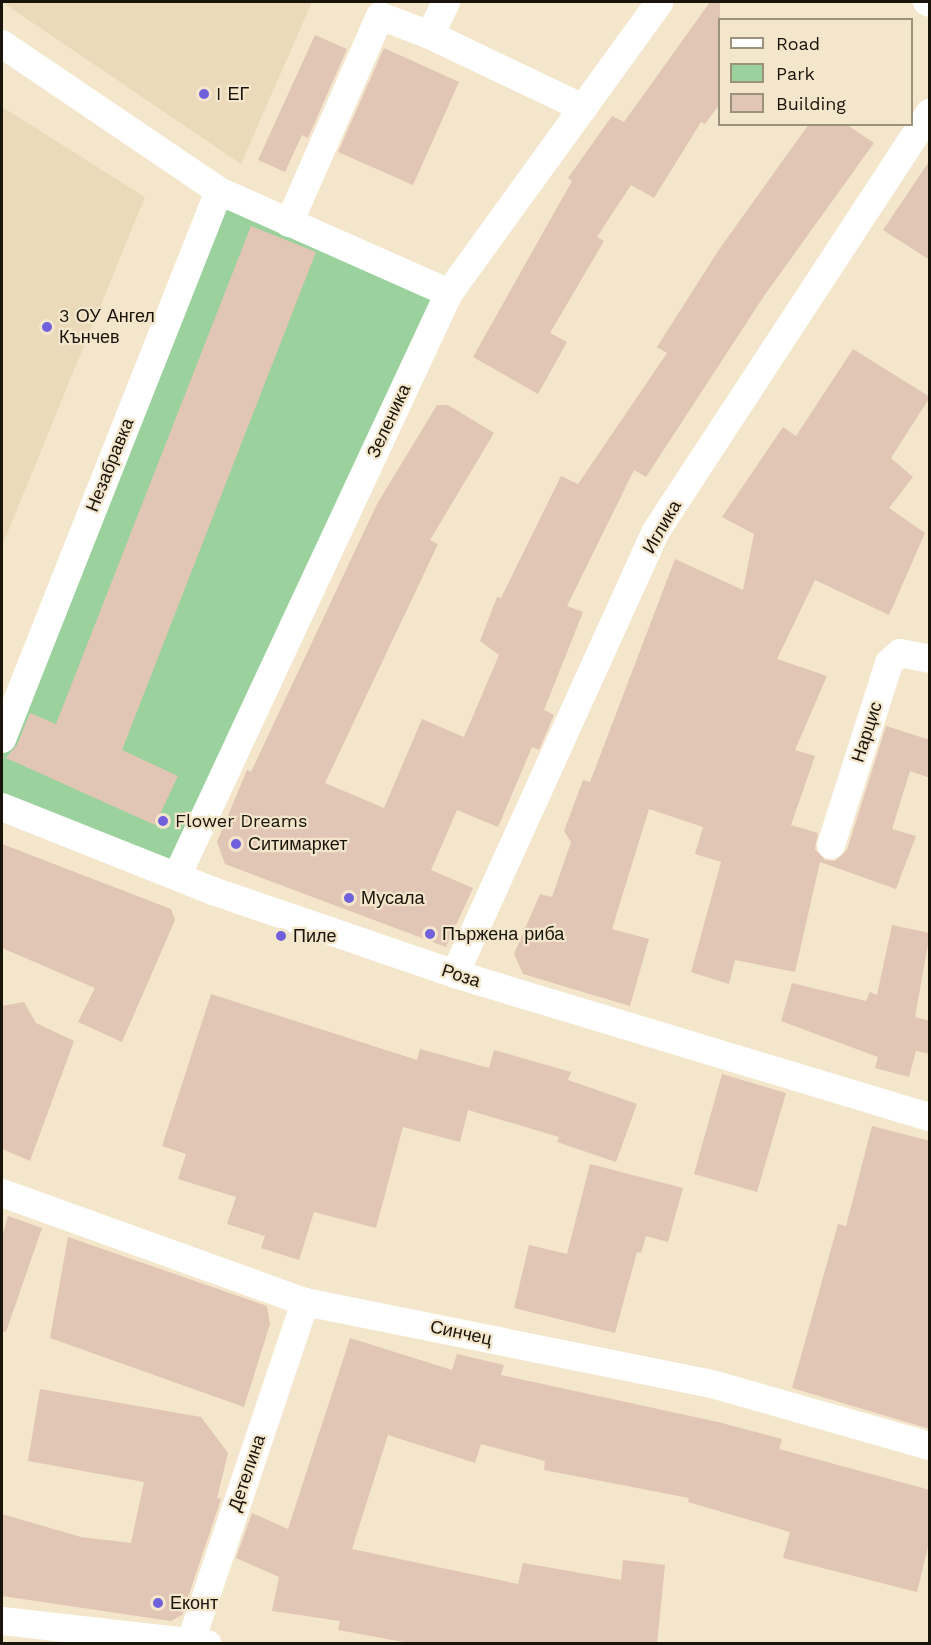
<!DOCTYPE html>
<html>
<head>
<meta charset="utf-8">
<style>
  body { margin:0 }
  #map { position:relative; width:931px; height:1645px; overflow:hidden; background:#f3e6cb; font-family:"Work Sans",sans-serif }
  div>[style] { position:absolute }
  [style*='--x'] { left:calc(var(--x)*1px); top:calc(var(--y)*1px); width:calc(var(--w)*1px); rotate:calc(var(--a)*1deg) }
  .built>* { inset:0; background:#ebdab9 }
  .green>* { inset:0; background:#9bd19c }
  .building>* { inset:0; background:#e1c5b5 }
  .street>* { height:28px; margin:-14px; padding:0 14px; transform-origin:14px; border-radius:14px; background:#fff }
  .dots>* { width:16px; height:16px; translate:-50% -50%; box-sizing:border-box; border:3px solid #f3e6cb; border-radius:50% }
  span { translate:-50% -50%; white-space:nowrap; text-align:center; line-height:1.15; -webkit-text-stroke:4.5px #f3e6cb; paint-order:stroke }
  .poi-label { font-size:18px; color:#18140a }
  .left { translate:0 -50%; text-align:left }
  .street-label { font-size:18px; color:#18140a }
  .frame { position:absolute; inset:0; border:3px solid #18140a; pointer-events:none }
  .legend { position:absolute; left:718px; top:18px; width:195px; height:108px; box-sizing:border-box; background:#f3e6cb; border:2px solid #9b927e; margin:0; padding:8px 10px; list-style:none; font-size:18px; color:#18140a }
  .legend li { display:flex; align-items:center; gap:12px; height:30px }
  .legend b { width:30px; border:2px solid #9b927e }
</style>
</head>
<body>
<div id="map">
  <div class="built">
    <div style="clip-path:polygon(2px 2px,312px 2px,241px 164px)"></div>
    <div style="clip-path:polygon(2px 107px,145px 197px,2px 546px)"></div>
  </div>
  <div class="green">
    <div style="clip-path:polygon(219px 191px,449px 293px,177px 876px,2px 807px,2px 739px)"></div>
  </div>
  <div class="building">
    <div style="clip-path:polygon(710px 2px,720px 2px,720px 104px,705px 124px,701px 122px,654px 198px,631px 185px,597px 237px,604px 241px,550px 333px,567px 342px,538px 394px,473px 357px,572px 181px,568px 178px,612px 116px,624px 122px)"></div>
    <div style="clip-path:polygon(315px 35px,347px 49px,308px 138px,302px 135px,285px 172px,258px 160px)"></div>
    <div style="clip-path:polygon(384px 48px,459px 82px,413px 185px,338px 152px)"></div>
    <div style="clip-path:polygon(809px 124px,846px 124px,874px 143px,764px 296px,646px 477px,634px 470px,567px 606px,583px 612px,544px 710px,554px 715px,539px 750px,532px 747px,498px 827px,457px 810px,431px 870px,473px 888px,446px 947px,225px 864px,217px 842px,247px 770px,251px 772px,377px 504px,437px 405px,448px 405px,494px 433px,430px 540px,438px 544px,325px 783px,384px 808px,422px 719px,464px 737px,499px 655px,480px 641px,497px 597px,501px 598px,561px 476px,578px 484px,667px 353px,657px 347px,718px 251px)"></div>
    <div style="clip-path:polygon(930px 160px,930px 260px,883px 230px)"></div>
    <div style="clip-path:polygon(251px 226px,316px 252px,122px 750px,178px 776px,155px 825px,6px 758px,17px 745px,30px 713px,56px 724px)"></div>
    <div style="clip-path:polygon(853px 349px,930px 397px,891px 458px,913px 477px,889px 508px,925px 533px,889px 615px,815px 580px,777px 659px,827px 676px,795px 750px,815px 756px,791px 825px,818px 833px,815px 849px,825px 860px,835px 861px,847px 850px,886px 726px,930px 740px,930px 778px,910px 771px,892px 829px,916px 836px,896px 889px,820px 862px,795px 972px,735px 960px,729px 984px,691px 972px,721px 862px,695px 854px,703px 827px,649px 809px,612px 929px,649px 939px,630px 1006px,523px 974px,514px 954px,540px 894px,552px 897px,571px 842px,564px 831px,583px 780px,590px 782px,675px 559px,743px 590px,754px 534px,722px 517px,783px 427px,796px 436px)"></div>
    <div style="clip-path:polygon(2px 844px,171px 909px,175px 920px,122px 1042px,78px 1022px,95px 988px,2px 948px)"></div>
    <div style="clip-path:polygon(892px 925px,930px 933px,915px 1017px,930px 1021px,930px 1054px,916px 1051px,909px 1077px,875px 1068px,878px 1057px,781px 1021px,792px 983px,866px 1001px,870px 992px,877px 995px)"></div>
    <div style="clip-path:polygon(211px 994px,417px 1060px,420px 1049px,489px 1068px,494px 1050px,571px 1072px,568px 1080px,637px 1104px,616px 1162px,557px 1142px,559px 1137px,468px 1110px,460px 1142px,403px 1127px,376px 1228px,314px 1212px,299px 1260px,261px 1248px,265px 1236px,227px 1224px,236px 1197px,178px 1179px,186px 1154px,162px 1146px)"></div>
    <div style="clip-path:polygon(24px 1002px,36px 1023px,74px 1041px,30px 1161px,2px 1149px,2px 1006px)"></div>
    <div style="clip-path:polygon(722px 1074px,786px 1093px,757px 1192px,694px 1174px)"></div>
    <div style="clip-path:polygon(872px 1126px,930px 1141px,930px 1429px,792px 1388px,838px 1224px,846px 1226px)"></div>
    <div style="clip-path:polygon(590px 1164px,683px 1188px,668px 1242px,646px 1236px,641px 1253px,637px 1252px,615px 1333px,514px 1308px,529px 1245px,567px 1254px)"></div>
    <div style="clip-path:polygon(8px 1216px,42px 1228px,6px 1332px,2px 1331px,2px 1237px)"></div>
    <div style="clip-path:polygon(68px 1237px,267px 1306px,270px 1324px,244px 1407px,50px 1338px)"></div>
    <div style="clip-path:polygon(350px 1338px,452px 1370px,457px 1354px,504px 1365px,501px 1375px,718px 1422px,782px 1439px,779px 1449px,930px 1490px,930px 1539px,917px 1592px,783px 1558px,790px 1532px,688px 1502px,689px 1498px,544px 1470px,545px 1461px,481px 1444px,475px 1463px,388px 1435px,352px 1549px,518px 1584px,523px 1563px,621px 1580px,623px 1560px,665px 1565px,657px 1644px,409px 1643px,338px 1630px,340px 1621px,272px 1611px,279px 1577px,236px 1558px,252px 1513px,288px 1529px)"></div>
    <div style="clip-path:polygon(40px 1389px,201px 1417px,228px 1453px,217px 1498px,221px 1499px,182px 1615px,171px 1621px,2px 1596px,2px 1514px,81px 1537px,131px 1543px,144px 1482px,28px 1461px)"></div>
  </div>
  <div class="street">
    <div style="--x:927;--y:2;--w:3;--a:18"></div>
    <div style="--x:430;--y:35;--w:170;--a:25.5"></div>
    <div style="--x:2;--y:44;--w:262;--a:34.1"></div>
    <div style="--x:219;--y:191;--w:252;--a:23.9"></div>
    <div style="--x:289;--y:223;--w:226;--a:-66.3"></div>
    <div style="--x:380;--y:16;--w:53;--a:20.8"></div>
    <div style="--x:430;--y:35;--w:37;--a:-64"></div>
    <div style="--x:2;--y:739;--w:589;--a:-68.4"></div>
    <div style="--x:2;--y:807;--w:227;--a:21.7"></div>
    <div style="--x:213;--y:891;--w:256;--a:18.9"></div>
    <div style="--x:455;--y:974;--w:496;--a:16.8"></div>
    <div style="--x:831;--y:845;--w:191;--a:-72.3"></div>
    <div style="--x:889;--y:663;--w:15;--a:-42"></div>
    <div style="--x:900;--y:653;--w:31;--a:11"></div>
    <div style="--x:177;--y:876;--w:643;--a:-64.99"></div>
    <div style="--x:449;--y:293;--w:359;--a:-54.1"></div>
    <div style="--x:455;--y:974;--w:486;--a:-65.6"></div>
    <div style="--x:656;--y:531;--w:500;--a:-56.8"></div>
    <div style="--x:2;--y:1193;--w:322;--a:19.8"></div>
    <div style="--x:305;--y:1302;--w:415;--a:11.4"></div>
    <div style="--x:712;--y:1384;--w:227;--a:15.9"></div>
    <div style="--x:2;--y:1621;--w:207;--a:6.4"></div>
    <div style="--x:190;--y:1644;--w:361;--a:-71.4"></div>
  </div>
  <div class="dots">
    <div style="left:204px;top:94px;background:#7160db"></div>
    <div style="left:47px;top:327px;background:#7160db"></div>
    <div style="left:163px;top:821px;background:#7160db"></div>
    <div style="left:236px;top:844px;background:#7160db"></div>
    <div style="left:349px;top:898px;background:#7160db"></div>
    <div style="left:430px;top:934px;background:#7160db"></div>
    <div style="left:281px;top:936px;background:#7160db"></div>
    <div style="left:158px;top:1603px;background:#7160db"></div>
  </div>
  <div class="poi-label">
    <span class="left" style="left:216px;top:94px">I ЕГ</span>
    <span class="left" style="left:59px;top:327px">3 ОУ Ангел<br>Кънчев</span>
    <span class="left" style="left:175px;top:821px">Flower Dreams</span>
    <span class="left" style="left:248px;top:844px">Ситимаркет</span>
    <span class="left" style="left:361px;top:898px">Мусала</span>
    <span class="left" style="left:442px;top:934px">Пържена риба</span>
    <span class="left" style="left:293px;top:936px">Пиле</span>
    <span class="left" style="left:170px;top:1603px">Еконт</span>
  </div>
  <div class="street-label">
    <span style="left:389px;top:421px;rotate:-65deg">Зеленика</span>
    <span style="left:110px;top:465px;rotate:-68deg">Незабравка</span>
    <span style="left:662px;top:527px;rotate:-60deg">Иглика</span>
    <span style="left:867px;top:732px;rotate:-72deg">Нарцис</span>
    <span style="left:461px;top:976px;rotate:18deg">Роза</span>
    <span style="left:461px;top:1333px;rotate:12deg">Синчец</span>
    <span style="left:247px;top:1473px;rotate:-71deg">Детелина</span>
  </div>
  <div class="frame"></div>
  <ul class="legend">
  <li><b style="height:8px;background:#fff"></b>Road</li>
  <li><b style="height:16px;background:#9bd19c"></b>Park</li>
  <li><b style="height:16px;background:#e1c5b5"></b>Building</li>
  </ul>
</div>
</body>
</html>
